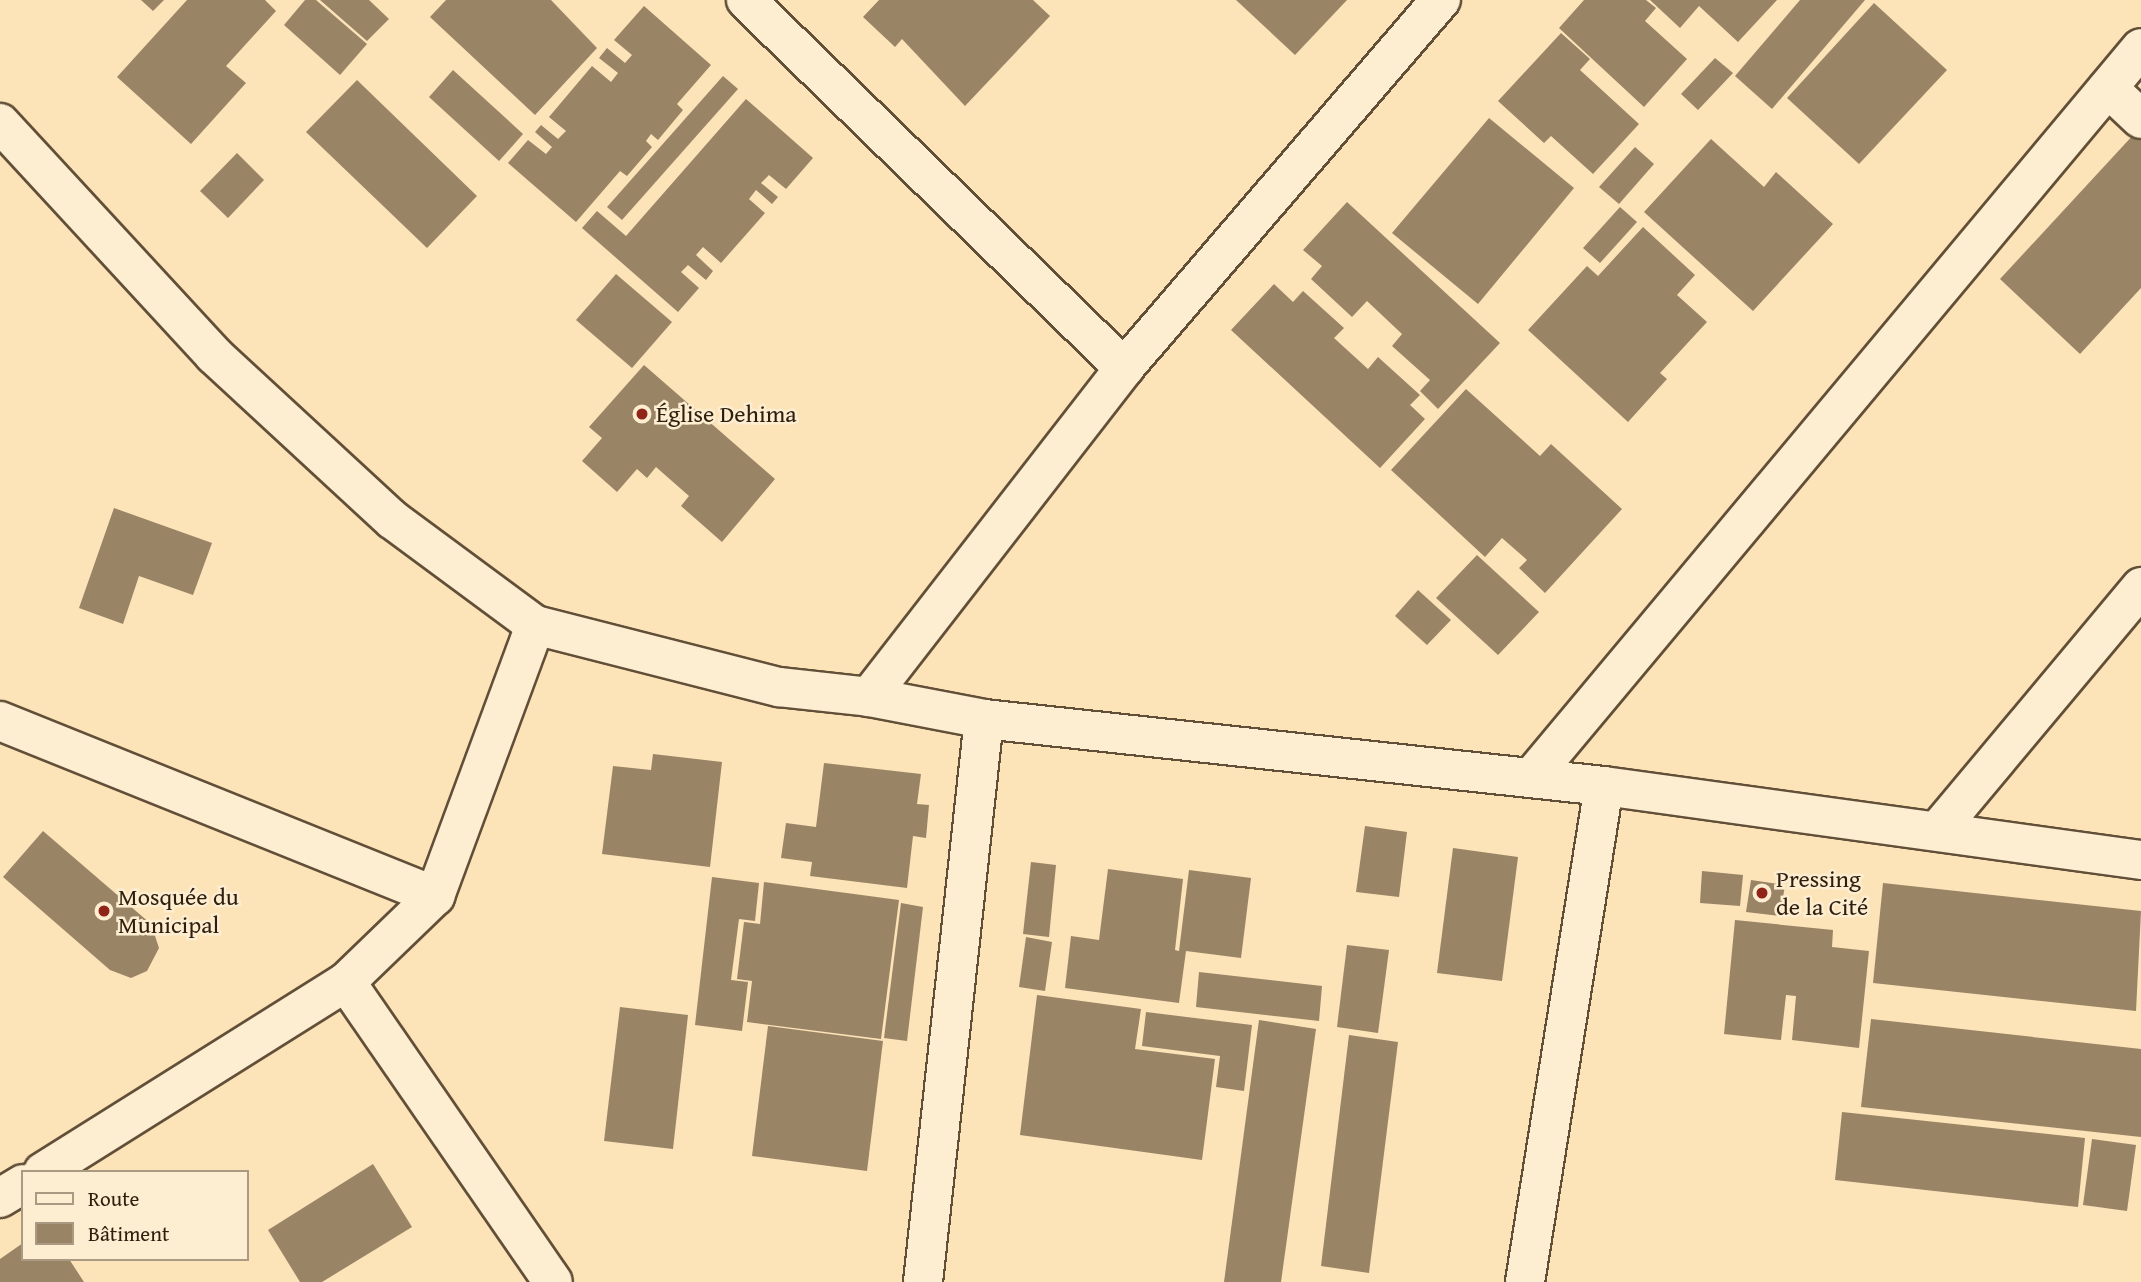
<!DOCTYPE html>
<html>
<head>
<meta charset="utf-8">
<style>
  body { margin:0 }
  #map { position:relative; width:2141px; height:1282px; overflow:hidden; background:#fce3b8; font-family:"Gentium Book Plus",serif }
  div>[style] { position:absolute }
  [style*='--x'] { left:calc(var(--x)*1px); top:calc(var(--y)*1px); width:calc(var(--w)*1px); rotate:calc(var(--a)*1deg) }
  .building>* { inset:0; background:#998466 }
  .roads { filter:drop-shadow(2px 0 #624f38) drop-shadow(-2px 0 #624f38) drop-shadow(0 2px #624f38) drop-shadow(0 -2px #624f38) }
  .minor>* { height:38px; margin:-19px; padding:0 19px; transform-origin:19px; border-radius:19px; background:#fdedd1 }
  .dots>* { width:19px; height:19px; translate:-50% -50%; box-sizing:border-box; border:4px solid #fdedd1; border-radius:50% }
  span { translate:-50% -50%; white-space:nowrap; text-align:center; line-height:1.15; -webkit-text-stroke:5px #fdedd1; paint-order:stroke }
  .poi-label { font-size:24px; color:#2e1e0e }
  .left { translate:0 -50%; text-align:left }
  .legend { position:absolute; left:21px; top:1170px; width:228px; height:91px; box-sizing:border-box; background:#fdedd1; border:2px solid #aa9a83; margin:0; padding:9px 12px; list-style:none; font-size:21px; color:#2e1e0e }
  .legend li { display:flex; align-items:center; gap:14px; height:35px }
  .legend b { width:35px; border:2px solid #aa9a83 }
</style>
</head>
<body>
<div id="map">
  <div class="building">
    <div style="clip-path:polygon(141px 0,164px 0,153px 11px)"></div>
    <div style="clip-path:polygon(187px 0,265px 0,276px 11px,226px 66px,246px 83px,191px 144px,117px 77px)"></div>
    <div style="clip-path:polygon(305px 0,316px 0,367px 44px,340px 75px,284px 25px)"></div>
    <div style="clip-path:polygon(320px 0,369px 0,389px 19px,367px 41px)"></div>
    <div style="clip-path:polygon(446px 0,551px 0,597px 48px,535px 115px,430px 17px)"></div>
    <div style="clip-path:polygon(879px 0,1033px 0,1050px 16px,965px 106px,902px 39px,895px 47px,863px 17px)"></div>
    <div style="clip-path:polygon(1236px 0,1347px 0,1295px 55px)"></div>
    <div style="clip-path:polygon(1584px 0,1646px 0,1656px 8px,1645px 21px,1687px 59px,1644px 107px,1559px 28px)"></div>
    <div style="clip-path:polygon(1650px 0,1777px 0,1738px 42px,1699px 6px,1680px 28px)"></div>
    <div style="clip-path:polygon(1800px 0,1865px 0,1772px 109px,1735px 76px)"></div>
    <div style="clip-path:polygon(1874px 3px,1947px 70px,1859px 164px,1787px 98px)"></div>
    <div style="clip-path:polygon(644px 6px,711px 65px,677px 104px,683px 110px,658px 140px,651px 134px,646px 141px,652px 147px,627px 176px,620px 171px,576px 222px,508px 163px,528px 140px,546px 154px,552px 147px,535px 132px,541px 125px,558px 139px,566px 131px,549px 117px,592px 66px,611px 82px,618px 73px,599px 58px,607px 48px,625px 63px,632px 55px,614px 40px)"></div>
    <div style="clip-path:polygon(1561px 33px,1590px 59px,1580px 70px,1639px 124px,1593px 174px,1551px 136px,1544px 143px,1498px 101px)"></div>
    <div style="clip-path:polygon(1715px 58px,1733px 73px,1698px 110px,1681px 94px)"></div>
    <div style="clip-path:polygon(453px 70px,523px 134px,499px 161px,429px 97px)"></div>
    <div style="clip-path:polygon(723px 76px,738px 89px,622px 220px,607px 207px)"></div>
    <div style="clip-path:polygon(357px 80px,477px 196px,427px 248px,306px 132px)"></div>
    <div style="clip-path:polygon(746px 99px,813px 158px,786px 189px,769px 175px,761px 183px,778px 197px,772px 204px,756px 190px,749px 199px,765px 213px,721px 263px,703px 247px,696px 255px,713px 271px,706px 280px,688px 265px,681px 272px,699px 288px,678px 312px,582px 228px,597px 211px,626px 236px)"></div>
    <div style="clip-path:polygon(1489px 118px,1574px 188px,1478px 304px,1392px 233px)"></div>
    <div style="clip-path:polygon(2135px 133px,2141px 139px,2141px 288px,2080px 354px,2000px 279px)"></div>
    <div style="clip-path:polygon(1711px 139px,1764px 187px,1776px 172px,1833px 224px,1753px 311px,1644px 212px)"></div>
    <div style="clip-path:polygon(1635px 147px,1654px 164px,1619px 204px,1599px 187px)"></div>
    <div style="clip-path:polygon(237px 153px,264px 180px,228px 218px,200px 191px)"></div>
    <div style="clip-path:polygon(1347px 202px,1500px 343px,1438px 409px,1420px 391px,1430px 380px,1392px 346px,1402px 334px,1367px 301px,1352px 317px,1311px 279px,1322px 266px,1303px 250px)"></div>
    <div style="clip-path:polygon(1620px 207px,1637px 222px,1600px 263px,1583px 248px)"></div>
    <div style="clip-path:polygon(1643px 227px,1695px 275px,1677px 295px,1707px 322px,1660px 373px,1667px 379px,1628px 422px,1528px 330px,1587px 266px,1598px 276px)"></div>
    <div style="clip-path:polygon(616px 274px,672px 322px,632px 368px,576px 320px)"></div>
    <div style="clip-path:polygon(1274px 284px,1293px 302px,1303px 291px,1344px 328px,1334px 338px,1368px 369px,1378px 357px,1420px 395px,1410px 405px,1425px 419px,1380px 468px,1231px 330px)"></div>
    <div style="clip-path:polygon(644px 365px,775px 479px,722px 542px,681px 506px,689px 496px,656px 467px,647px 478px,637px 469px,617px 492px,582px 461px,602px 438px,589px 427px)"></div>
    <div style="clip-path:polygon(1466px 389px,1540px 456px,1551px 444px,1622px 509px,1545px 593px,1519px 568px,1527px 560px,1502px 538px,1485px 557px,1391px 470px)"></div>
    <div style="clip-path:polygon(114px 508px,212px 543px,193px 595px,139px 576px,123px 624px,79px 608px)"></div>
    <div style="clip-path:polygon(1477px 555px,1539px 612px,1498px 655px,1436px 598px)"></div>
    <div style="clip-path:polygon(1418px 590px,1451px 620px,1427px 645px,1395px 616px)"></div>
    <div style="clip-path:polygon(653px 754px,722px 762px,710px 867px,602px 854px,613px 766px,651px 770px)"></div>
    <div style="clip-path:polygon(824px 763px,921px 774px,917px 804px,929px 805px,926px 838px,913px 836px,907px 888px,810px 876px,812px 862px,781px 858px,786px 823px,816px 827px)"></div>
    <div style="clip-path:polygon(1365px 826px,1407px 832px,1399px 897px,1356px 892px)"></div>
    <div style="clip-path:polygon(43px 831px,151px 924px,159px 948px,147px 971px,131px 978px,110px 970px,3px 877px)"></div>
    <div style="clip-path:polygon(1453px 848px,1518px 857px,1502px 981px,1437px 973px)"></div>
    <div style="clip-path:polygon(1031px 862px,1056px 865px,1049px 937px,1023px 934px)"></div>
    <div style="clip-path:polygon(1108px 869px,1183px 879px,1175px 950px,1179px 951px,1189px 870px,1251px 878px,1241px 958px,1186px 951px,1179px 1003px,1065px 988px,1071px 936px,1099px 940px)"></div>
    <div style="clip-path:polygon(1702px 871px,1743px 875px,1740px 906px,1700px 903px)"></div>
    <div style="clip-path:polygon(712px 877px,759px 883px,755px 921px,739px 919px,731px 980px,748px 982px,742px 1031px,695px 1025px)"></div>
    <div style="clip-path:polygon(1751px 880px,1785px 885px,1780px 916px,1746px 912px)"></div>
    <div style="clip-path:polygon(764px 882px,899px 900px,881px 1039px,747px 1022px,752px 981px,737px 979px,744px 922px,760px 924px)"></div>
    <div style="clip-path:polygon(1883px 883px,2141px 911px,2136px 1011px,1873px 983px)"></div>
    <div style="clip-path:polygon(901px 903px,923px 907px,907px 1041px,884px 1038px)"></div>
    <div style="clip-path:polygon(1735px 920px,1833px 930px,1832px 947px,1869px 951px,1859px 1048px,1792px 1040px,1796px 996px,1786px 995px,1781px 1040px,1724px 1034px)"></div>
    <div style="clip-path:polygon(1026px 937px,1052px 942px,1045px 991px,1019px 987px)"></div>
    <div style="clip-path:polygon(1347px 945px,1389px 950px,1378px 1033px,1337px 1027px)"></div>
    <div style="clip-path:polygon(1199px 972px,1322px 986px,1319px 1021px,1196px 1007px)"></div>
    <div style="clip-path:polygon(1037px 995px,1141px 1009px,1135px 1049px,1215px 1059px,1202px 1160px,1020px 1135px)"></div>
    <div style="clip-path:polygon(620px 1007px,688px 1015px,673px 1149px,604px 1141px)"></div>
    <div style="clip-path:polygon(1146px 1012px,1252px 1025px,1244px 1091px,1216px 1087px,1220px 1056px,1142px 1046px)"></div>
    <div style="clip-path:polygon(1871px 1019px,2141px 1049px,2141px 1137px,1861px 1107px)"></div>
    <div style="clip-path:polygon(1259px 1020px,1316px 1029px,1281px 1282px,1224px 1282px)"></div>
    <div style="clip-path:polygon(768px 1026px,883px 1041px,867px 1171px,752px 1156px)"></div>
    <div style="clip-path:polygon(1349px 1035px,1398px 1042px,1369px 1273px,1321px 1266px)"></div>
    <div style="clip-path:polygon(1842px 1112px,2085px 1138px,2078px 1207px,1835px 1180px)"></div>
    <div style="clip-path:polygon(2092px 1139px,2136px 1145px,2127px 1211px,2083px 1205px)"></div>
    <div style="clip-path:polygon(373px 1164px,412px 1227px,322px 1282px,300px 1282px,268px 1230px)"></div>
    <div style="clip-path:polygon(23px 1243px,23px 1259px,69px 1259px,84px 1282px,0 1282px,0 1259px)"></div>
  </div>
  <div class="roads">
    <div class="minor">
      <div style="--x:746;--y:0;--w:528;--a:44.23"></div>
      <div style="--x:2108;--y:88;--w:45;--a:43.2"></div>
      <div style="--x:0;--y:123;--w:316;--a:47.3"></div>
      <div style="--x:214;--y:355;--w:243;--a:42.7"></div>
      <div style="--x:393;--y:520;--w:177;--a:36.5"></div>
      <div style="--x:535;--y:625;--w:252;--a:14.3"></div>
      <div style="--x:779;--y:687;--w:91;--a:6.3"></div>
      <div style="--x:869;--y:697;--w:117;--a:10.8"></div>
      <div style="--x:984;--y:719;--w:624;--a:6.17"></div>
      <div style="--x:1604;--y:786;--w:542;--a:7.85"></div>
      <div style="--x:869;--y:697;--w:416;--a:-52.2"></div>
      <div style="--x:1124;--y:368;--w:486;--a:-49.3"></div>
      <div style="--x:0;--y:721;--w:469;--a:21.9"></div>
      <div style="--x:1531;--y:778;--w:951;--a:-50.12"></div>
      <div style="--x:1938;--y:830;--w:317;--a:-50.1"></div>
      <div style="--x:346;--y:982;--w:364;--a:55.4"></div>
      <div style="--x:43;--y:1172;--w:358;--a:-32.1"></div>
      <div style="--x:346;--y:982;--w:124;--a:-44"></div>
      <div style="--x:435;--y:896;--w:289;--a:-69.7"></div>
      <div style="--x:0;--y:1198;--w:27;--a:-31"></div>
      <div style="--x:923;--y:1282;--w:566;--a:-83.82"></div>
      <div style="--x:1525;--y:1282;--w:502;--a:-80.95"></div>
    </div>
  </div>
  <div class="dots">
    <div style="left:642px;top:414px;background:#8f2418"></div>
    <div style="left:1762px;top:893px;background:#8f2418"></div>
    <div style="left:104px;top:911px;background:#8f2418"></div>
  </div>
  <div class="poi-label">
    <span class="left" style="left:656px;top:414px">Église Dehima</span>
    <span class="left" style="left:1776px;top:893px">Pressing<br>de la Cité</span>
    <span class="left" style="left:118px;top:911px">Mosquée du<br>Municipal</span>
  </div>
  <ul class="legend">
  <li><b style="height:9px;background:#fdedd1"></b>Route</li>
  <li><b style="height:19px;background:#998466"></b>Bâtiment</li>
  </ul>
</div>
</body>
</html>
